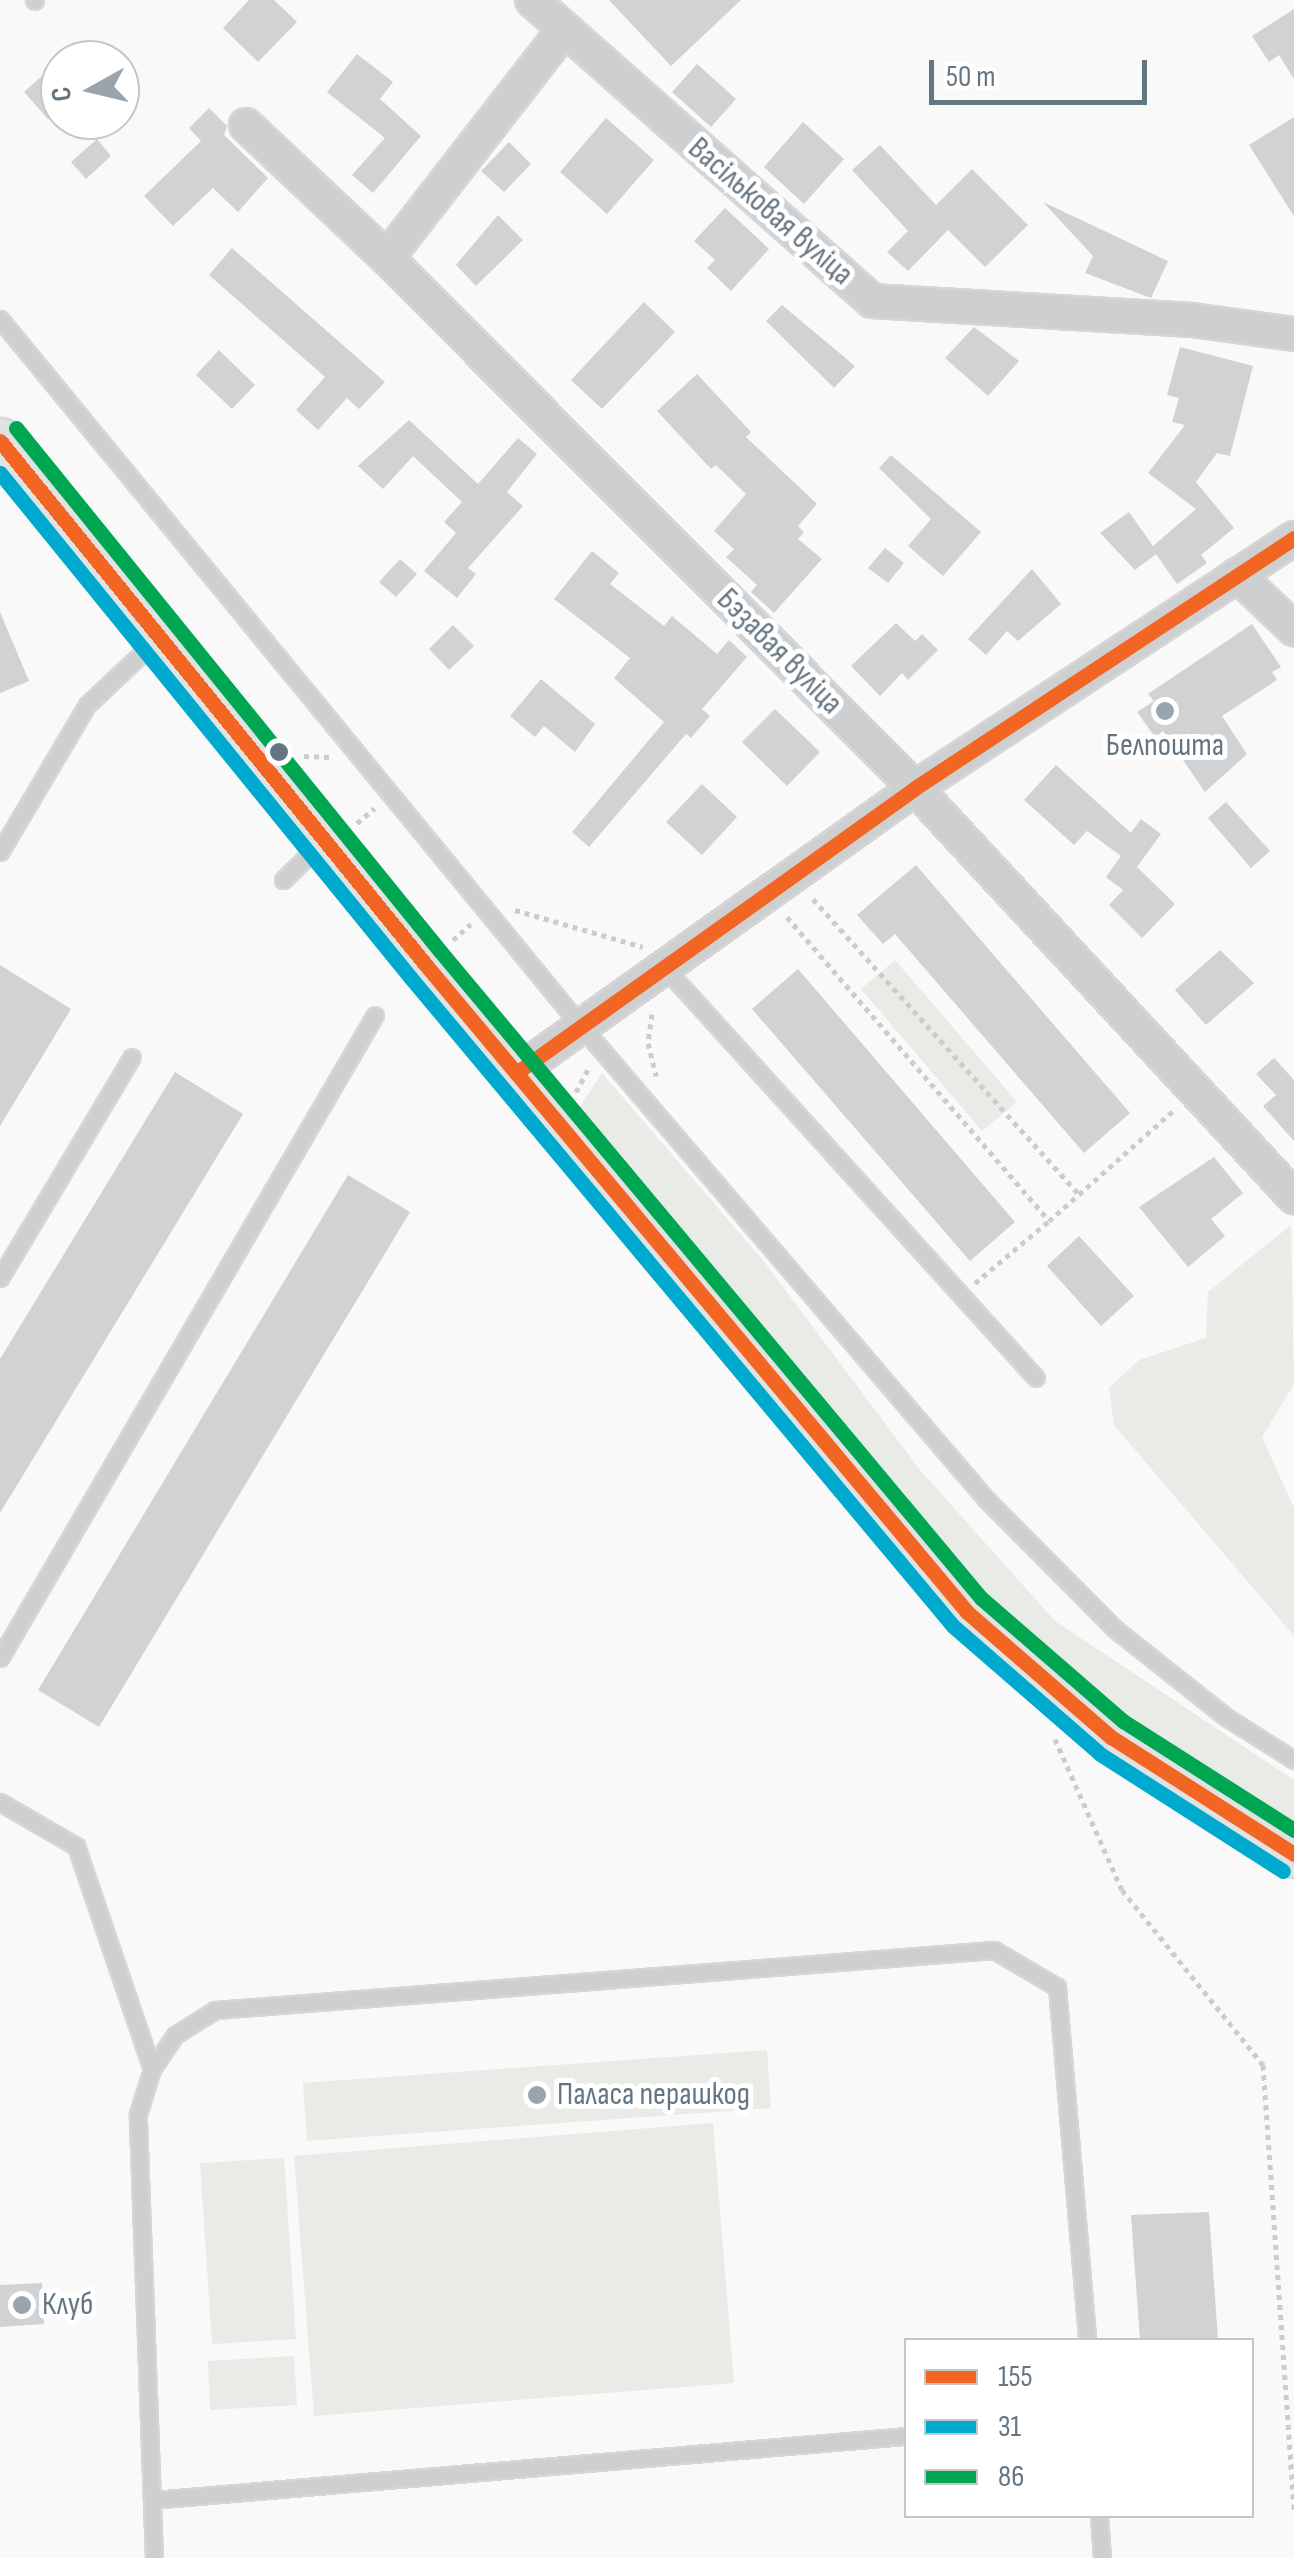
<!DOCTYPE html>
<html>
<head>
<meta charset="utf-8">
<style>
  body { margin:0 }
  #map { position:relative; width:1294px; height:2558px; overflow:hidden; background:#f9f9f9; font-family:"Sofia Sans Condensed",sans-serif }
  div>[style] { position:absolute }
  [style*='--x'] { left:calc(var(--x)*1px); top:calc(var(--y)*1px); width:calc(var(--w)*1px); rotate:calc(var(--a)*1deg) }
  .green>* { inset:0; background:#e8ebe6 }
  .building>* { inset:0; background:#d0d2d3 }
  .path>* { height:5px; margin-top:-2.5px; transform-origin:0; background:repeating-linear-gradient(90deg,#cbcccd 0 5px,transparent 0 10px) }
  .roads { filter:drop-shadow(2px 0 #d5d6d7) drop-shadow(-2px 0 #d5d6d7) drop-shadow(0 2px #d5d6d7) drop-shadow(0 -2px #d5d6d7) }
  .lane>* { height:15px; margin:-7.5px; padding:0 7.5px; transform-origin:7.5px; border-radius:7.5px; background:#cecfd0 }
  .street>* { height:32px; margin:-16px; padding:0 16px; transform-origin:16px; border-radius:16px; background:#cecfd0 }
  .secondary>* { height:45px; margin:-22.5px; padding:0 22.5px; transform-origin:22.5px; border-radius:22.5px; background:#e1e2e2 }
  .bus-1>* { height:15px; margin:-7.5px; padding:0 7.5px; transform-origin:7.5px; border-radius:7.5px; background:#f26522 }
  .bus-2>* { height:15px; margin:-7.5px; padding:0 7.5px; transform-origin:7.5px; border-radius:7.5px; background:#00a9ce }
  .bus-3>* { height:15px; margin:-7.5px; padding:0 7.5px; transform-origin:7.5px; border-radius:7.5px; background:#00a651 }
  .dots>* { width:28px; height:28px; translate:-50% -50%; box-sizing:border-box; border:5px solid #fff; border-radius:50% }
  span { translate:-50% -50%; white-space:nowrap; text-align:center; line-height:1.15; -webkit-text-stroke:10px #fff; paint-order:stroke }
  .street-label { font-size:32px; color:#657683 }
  .poi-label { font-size:32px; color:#657683 }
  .left { translate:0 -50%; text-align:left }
  .legend { position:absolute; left:904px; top:2338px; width:350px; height:180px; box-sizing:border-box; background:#fff; border:2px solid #c1c8cd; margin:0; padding:12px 18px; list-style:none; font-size:30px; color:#657683 }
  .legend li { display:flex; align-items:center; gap:20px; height:50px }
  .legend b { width:50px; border:2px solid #c1c8cd }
  .north { position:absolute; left:40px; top:40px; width:100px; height:100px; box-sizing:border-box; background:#fff; border:2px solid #c1c8cd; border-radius:50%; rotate:262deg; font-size:28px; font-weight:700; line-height:40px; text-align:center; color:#657683 }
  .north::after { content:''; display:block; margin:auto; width:35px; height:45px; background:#99a4ac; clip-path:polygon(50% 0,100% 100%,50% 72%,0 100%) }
  .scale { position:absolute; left:929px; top:60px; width:218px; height:45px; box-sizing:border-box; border:5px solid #657683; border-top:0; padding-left:12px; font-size:30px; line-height:35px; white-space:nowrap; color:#657683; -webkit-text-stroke:8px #fff; paint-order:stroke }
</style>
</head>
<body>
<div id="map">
  <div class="green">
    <div style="clip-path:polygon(895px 960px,1017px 1102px,982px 1131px,861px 989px)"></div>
    <div style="clip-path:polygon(602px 1073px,765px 1263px,920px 1470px,1055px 1621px,1294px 1780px,1294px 1840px,1142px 1741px,974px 1600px,574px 1116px)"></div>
    <div style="clip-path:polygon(1291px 1225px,1294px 1384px,1262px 1437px,1294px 1508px,1294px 1636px,1114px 1425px,1109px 1388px,1139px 1360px,1206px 1338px,1208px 1292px)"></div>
    <div style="clip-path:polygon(767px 2050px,771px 2108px,307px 2141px,303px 2083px)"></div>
    <div style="clip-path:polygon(713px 2123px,734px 2383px,314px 2416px,294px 2156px)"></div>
    <div style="clip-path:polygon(284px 2158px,296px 2339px,212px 2344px,200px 2163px)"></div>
    <div style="clip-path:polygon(294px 2356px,297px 2405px,210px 2410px,208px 2361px)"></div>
  </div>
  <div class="building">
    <div style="clip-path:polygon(249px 0,274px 0,297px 22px,258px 62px,223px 28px)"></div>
    <div style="clip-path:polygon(609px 0,741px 0,671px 66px)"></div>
    <div style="clip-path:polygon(1294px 9px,1294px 79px,1279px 55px,1269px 62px,1252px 36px)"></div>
    <div style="clip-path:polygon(357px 54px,393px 82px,380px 99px,421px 136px,373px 193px,352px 175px,385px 138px,327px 92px)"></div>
    <div style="clip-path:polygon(697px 64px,736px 99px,711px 127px,672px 92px)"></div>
    <div style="clip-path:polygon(44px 74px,60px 93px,60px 108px,48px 119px,24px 92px)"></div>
    <div style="clip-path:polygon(209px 108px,227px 126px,224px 135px,268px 178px,238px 212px,213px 188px,173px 226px,144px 196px,201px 141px,189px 128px)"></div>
    <div style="clip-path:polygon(1294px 117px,1294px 216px,1249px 145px)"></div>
    <div style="clip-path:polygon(606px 118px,654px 160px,607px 214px,560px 172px)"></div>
    <div style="clip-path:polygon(803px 122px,844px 159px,804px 204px,764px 167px)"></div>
    <div style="clip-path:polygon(97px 139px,111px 156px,86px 179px,71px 162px)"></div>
    <div style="clip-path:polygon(509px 142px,531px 164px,504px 192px,481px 171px)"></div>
    <div style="clip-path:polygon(880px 145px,936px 205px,972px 169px,1028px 225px,985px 267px,948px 230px,908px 271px,887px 252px,908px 231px,852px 170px)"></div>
    <div style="clip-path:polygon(1043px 202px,1168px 261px,1151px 298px,1085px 273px,1093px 256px)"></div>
    <div style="clip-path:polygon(725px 208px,769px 249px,731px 291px,707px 268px,715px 260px,694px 241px)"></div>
    <div style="clip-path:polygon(498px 215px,523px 240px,476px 286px,456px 265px)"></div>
    <div style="clip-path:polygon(232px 248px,385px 382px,359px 409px,347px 398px,318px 430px,296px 410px,325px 377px,209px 275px)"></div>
    <div style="clip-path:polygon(644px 302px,675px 332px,602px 409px,571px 380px)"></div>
    <div style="clip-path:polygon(782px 305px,855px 366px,834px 388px,766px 321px)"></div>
    <div style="clip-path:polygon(974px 327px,1019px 361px,988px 396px,945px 358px)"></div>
    <div style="clip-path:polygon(1180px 347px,1253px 366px,1230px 456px,1217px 453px,1196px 482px,1234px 528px,1201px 555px,1207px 563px,1177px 584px,1156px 554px,1135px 570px,1100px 533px,1129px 512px,1153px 546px,1196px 509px,1148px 473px,1185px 425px,1172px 422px,1179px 398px,1167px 395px)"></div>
    <div style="clip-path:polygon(219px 350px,255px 385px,232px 409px,196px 375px)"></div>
    <div style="clip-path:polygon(697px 374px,751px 432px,746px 437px,817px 504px,798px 526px,804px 532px,798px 539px,822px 559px,774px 613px,751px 592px,757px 585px,726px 557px,734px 549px,714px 531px,746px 494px,716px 465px,711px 469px,657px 411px)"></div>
    <div style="clip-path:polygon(409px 420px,478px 484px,518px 438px,537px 454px,507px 492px,523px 506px,468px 568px,476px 574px,457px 598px,424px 571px,456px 533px,444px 522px,462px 502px,413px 456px,383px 489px,358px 466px)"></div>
    <div style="clip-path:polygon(891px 455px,981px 532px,943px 576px,908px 546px,931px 519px,879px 468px)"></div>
    <div style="clip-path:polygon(885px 548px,904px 563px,888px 583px,868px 568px)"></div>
    <div style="clip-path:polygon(592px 551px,619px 573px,610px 584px,664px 626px,672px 616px,717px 654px,729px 640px,747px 657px,702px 709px,710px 716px,691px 738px,686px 734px,589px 847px,572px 832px,664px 722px,614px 678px,630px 658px,554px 599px)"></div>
    <div style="clip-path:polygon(400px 559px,417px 574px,396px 597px,379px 582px)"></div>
    <div style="clip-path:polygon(1032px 569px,1061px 604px,1018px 641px,1007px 631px,986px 655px,968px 639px)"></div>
    <div style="clip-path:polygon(0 612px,29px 681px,0 693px)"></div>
    <div style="clip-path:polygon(896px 623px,915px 641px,922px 634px,938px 650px,908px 680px,902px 673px,880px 696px,851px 666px)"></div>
    <div style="clip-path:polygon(1252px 624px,1281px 667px,1272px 672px,1277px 680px,1222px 716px,1247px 754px,1205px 792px,1163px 731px,1155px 737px,1137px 712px,1154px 701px,1148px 694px)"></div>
    <div style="clip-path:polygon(453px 625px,474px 646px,449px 670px,429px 649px)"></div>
    <div style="clip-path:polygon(541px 679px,595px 724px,575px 752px,544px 726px,535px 737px,510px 716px)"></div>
    <div style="clip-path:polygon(775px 709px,820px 752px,787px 786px,742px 742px)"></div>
    <div style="clip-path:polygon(1056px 765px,1131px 833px,1141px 819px,1161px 834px,1137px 867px,1175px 904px,1142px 938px,1109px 905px,1123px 890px,1106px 877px,1121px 856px,1087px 831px,1074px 845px,1024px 800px)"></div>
    <div style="clip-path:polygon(702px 784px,737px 817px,702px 855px,666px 822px)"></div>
    <div style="clip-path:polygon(1226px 802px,1270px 851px,1251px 868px,1208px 818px)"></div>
    <div style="clip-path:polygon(916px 865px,1130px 1113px,1084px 1153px,895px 934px,883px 944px,857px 915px)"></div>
    <div style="clip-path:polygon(1220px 950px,1254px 983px,1206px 1025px,1175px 990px)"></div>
    <div style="clip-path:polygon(0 965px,71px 1009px,0 1126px)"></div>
    <div style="clip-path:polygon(798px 969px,1015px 1222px,970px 1261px,752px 1009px)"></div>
    <div style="clip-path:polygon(1274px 1058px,1294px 1080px,1294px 1141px,1263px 1106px,1276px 1095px,1256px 1074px)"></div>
    <div style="clip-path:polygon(175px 1072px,243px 1114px,0 1513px,0 1359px)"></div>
    <div style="clip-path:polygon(1214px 1157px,1243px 1193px,1211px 1219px,1225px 1236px,1188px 1267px,1139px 1207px)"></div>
    <div style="clip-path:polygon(348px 1175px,410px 1212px,99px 1727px,38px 1690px)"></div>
    <div style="clip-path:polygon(1079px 1236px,1134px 1296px,1101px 1326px,1047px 1266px)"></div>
    <div style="clip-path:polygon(1209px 2212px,1218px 2340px,1140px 2340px,1131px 2215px)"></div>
    <div style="clip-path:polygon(42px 2283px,44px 2324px,0 2327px,0 2285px)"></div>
  </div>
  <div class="path">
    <div style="--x:304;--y:756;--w:26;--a:2"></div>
    <div style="--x:357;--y:823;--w:23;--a:-40"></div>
    <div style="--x:813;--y:899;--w:397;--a:48"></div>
    <div style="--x:515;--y:910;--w:133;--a:16.1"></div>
    <div style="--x:787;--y:917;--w:401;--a:49.2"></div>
    <div style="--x:1049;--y:1221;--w:167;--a:-41.6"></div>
    <div style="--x:453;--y:940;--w:24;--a:-42"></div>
    <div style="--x:652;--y:1014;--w:29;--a:98"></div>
    <div style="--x:648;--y:1043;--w:34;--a:76"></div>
    <div style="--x:576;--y:1092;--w:30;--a:-62"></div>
    <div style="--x:975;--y:1283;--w:97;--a:-40"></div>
    <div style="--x:1055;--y:1739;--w:165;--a:66.1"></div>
    <div style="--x:1122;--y:1890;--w:225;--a:51.1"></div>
    <div style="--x:1263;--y:2065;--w:447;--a:86"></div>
  </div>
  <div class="roads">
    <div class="lane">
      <div style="--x:34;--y:0;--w:1;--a:45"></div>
      <div style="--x:0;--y:319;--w:915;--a:50.59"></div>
      <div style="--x:581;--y:1026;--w:623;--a:49.43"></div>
      <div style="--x:986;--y:1499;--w:183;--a:45.2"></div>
      <div style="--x:1115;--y:1629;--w:142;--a:38.4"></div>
      <div style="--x:1226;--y:1717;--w:80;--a:32.3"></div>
      <div style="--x:0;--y:852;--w:171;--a:-59.4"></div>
      <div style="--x:87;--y:705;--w:96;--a:-43.3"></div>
      <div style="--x:283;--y:880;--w:52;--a:-44.2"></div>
      <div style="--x:664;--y:967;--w:554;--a:47.85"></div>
      <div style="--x:0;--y:1278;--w:257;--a:-59.2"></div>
      <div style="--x:0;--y:1658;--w:744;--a:-59.75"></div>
      <div style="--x:0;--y:1802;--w:88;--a:30.1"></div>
      <div style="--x:76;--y:1846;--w:236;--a:71.2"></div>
      <div style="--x:152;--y:2500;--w:757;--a:-4.85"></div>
      <div style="--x:1099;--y:2516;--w:42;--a:85.9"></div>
      <div style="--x:154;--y:2558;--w:444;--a:-92.1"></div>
      <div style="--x:138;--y:2114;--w:47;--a:-72.7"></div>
      <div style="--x:152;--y:2069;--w:41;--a:-55.9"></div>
      <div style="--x:175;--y:2035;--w:47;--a:-32"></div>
      <div style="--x:215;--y:2010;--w:781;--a:-4.4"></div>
      <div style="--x:994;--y:1950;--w:73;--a:30.4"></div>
      <div style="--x:1057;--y:1987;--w:354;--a:85.1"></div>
    </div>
    <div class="street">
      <div style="--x:532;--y:0;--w:454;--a:41.5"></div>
      <div style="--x:872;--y:301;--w:321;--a:3.4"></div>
      <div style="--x:1192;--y:320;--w:103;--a:7.8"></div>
      <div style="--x:246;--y:125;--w:194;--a:43.3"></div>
      <div style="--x:387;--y:258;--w:748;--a:45.11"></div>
      <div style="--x:915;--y:788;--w:558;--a:47.18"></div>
      <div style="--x:387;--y:258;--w:287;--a:-52.2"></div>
      <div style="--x:1237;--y:575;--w:79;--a:43.5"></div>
      <div style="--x:516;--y:1073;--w:490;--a:-35.5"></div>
      <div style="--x:915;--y:788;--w:454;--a:-33.4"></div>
    </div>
    <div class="secondary">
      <div style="--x:0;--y:441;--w:674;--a:50.9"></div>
      <div style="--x:425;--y:964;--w:845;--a:50.09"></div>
      <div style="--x:967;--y:1612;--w:191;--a:41"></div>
      <div style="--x:1111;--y:1737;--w:217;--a:32.6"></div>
    </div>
  </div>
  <div class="bus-1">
    <div style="--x:0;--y:441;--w:674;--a:50.9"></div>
    <div style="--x:425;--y:964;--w:845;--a:50.09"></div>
    <div style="--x:967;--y:1612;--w:191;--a:41"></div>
    <div style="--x:1111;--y:1737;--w:217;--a:32.6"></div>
    <div style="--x:516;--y:1073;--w:490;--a:-35.5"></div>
    <div style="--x:915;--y:788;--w:454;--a:-33.4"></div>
  </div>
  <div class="bus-2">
    <div style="--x:0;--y:473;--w:650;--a:50.87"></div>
    <div style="--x:410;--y:977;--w:846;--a:50.08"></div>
    <div style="--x:953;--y:1626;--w:195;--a:41"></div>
    <div style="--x:1100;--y:1754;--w:217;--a:32.6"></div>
  </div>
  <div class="bus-3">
    <div style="--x:16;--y:428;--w:673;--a:50.97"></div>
    <div style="--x:440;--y:951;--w:843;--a:50.1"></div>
    <div style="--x:981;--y:1598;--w:188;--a:40.9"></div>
    <div style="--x:1123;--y:1721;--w:203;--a:32.5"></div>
  </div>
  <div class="dots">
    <div style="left:1165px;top:711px;background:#99a4ac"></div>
    <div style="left:279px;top:752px;background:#657683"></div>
    <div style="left:537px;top:2095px;background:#99a4ac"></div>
    <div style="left:22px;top:2305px;background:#99a4ac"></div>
  </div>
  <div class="street-label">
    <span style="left:770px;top:212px;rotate:41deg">Васільковая вуліца</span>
    <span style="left:779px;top:652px;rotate:45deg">Бэзавая вуліца</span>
  </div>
  <div class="poi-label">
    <span style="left:1165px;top:746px">Белпошта</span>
    <span class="left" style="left:557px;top:2095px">Паласа перашкод</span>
    <span class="left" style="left:42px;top:2305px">Клуб</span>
  </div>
  <ul class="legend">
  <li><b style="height:12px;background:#f26522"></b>155</li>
  <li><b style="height:12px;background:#00a9ce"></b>31</li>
  <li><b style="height:12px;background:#00a651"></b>86</li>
  </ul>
  <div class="north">С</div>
  <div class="scale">50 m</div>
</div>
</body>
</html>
